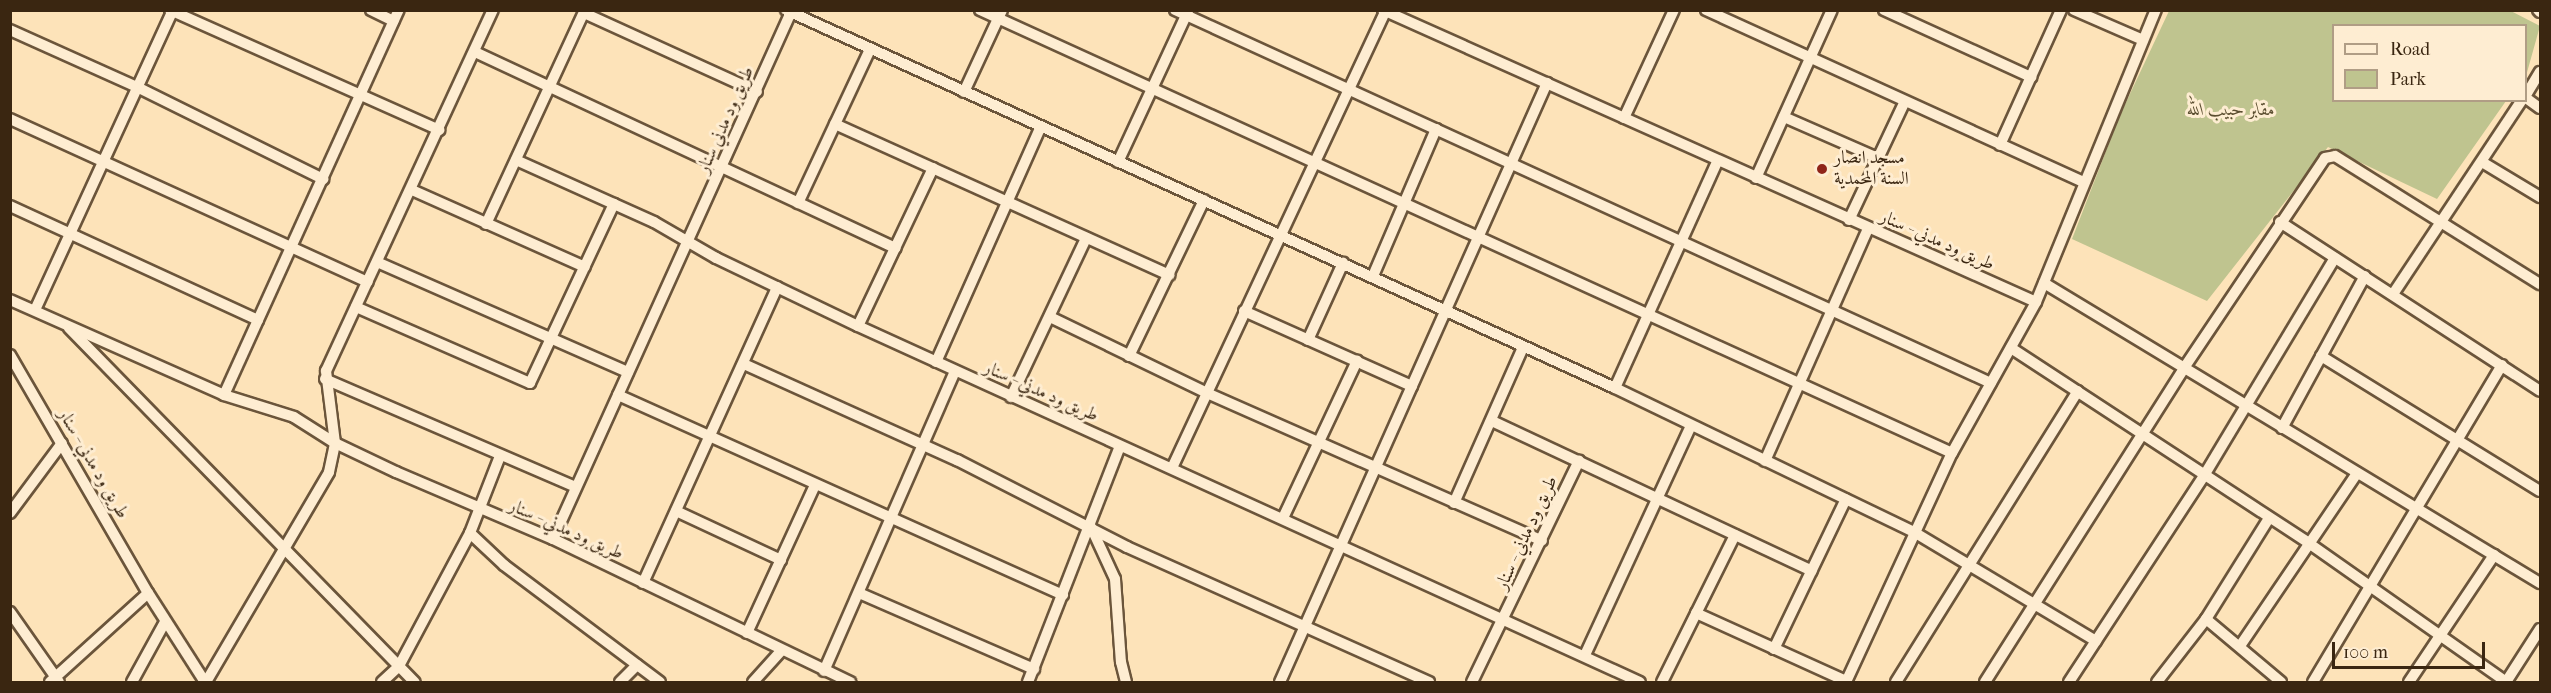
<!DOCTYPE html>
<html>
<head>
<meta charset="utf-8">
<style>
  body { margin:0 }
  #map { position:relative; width:2551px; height:693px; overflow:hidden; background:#fde3b9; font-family:"IM FELL French Canon",Amiri,serif }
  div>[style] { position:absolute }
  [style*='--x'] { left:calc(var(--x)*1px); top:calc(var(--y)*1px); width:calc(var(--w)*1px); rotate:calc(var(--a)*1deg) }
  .green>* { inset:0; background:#bfc48f }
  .roads { filter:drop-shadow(2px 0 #6b553b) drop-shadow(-2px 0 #6b553b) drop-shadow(0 2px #6b553b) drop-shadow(0 -2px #6b553b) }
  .street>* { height:10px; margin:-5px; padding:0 5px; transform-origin:5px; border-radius:5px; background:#feedd2 }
  .dots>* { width:16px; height:16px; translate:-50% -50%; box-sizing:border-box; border:3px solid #feedd2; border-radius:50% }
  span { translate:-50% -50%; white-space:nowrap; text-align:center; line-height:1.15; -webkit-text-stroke:6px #feedd2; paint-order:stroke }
  .park-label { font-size:18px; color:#5b4e30; font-style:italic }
  .street-label { font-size:18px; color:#3a2611 }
  .poi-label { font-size:18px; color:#3a2611 }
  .left { translate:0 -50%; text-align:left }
  .frame { position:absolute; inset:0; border:12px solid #3a2611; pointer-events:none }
  .legend { position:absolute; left:2332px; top:24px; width:195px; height:78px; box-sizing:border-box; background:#feedd2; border:2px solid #b09d85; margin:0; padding:8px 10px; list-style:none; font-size:18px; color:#3a2611 }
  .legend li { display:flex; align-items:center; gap:12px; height:30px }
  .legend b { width:30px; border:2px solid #b09d85 }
  .scale { position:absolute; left:2332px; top:642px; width:153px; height:27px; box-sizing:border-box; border:3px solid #3a2611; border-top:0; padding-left:8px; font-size:18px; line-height:21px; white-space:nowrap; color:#3a2611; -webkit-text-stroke:4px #feedd2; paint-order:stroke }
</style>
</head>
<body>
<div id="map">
  <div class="green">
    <div style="clip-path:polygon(2509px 10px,2540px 26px,2526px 76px,2526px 26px,2334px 26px,2334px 100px,2506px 101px,2437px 199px,2328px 147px,2207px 301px,2072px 239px,2120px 115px,2169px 11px)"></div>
  </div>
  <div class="roads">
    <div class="street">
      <div style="--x:170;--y:10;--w:295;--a:24"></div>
      <div style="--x:371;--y:10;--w:25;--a:26"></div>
      <div style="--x:786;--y:10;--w:911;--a:24.51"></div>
      <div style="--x:1615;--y:388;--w:332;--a:25.7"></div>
      <div style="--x:1914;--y:532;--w:212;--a:30.9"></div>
      <div style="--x:980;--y:10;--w:1068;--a:24.5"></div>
      <div style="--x:1175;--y:10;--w:897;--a:24.57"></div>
      <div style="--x:1383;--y:10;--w:715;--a:24.09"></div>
      <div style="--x:1706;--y:10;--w:415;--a:24.5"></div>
      <div style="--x:1884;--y:10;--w:162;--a:24.5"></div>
      <div style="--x:2074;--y:10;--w:75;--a:23.5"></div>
      <div style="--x:2538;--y:10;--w:3;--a:45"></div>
      <div style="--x:584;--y:13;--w:190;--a:24.5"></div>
      <div style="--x:10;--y:30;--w:139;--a:24.2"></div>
      <div style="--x:137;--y:87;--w:208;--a:26.3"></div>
      <div style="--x:475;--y:52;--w:464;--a:25"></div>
      <div style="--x:964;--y:92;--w:90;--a:-65.1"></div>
      <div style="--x:2526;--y:95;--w:27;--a:-59"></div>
      <div style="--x:2526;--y:98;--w:17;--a:36"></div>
      <div style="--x:1784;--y:117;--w:103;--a:23.6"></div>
      <div style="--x:1624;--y:118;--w:119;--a:-65.2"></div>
      <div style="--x:10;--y:119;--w:393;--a:24.5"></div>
      <div style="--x:835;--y:124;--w:367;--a:24.3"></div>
      <div style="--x:2000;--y:145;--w:148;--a:-65.7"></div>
      <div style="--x:516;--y:160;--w:151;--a:24.2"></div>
      <div style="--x:654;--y:222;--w:72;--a:30.1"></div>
      <div style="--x:716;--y:258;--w:157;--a:25.6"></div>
      <div style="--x:858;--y:326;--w:859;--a:24.48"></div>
      <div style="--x:1118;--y:162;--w:166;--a:-65.1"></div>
      <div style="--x:2482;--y:162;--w:68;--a:31.1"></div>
      <div style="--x:1756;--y:178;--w:184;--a:-65.7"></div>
      <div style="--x:412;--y:190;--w:189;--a:24"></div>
      <div style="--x:798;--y:203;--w:170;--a:-64.9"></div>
      <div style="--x:10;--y:206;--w:273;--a:24.7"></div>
      <div style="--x:1849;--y:220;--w:129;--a:-64.8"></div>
      <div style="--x:2280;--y:222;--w:310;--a:33"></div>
      <div style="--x:486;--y:224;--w:236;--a:-65.2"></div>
      <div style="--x:377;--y:262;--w:274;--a:23.7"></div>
      <div style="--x:1373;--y:276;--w:160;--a:-66.8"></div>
      <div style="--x:2044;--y:283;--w:580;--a:31.17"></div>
      <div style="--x:2393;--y:294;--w:233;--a:-56.4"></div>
      <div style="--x:10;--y:300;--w:234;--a:23.9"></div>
      <div style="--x:224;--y:395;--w:73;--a:17.4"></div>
      <div style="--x:294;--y:417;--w:49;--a:32.4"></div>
      <div style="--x:335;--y:443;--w:68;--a:25.4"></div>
      <div style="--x:396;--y:472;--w:171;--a:23.1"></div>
      <div style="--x:553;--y:539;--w:330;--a:25.7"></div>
      <div style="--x:356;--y:307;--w:190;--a:23.6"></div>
      <div style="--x:530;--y:383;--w:198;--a:-64.9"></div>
      <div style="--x:35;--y:310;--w:330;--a:-65.3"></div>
      <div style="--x:1244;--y:311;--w:184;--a:24.1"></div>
      <div style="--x:1050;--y:317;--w:174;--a:25.8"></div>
      <div style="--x:1207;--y:393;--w:366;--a:23.8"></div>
      <div style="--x:858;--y:326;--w:175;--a:-64.6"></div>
      <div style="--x:69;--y:328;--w:495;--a:45.7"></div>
      <div style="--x:1308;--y:340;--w:85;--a:-65.6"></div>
      <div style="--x:2011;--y:348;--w:358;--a:33.2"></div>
      <div style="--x:2310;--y:544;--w:240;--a:35.1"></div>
      <div style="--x:10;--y:355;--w:275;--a:59.9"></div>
      <div style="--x:148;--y:593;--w:106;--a:57.4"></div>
      <div style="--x:1129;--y:356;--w:173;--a:-64.3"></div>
      <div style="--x:2321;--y:356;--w:257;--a:31.7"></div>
      <div style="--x:936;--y:362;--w:258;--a:-66"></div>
      <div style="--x:744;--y:364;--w:234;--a:24.3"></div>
      <div style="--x:957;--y:460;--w:191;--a:27.1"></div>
      <div style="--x:1127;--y:547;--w:331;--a:24.1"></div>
      <div style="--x:325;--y:379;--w:273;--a:23.3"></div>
      <div style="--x:1615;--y:388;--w:248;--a:-65.7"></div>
      <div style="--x:224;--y:395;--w:423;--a:-65.6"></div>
      <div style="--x:618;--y:395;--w:488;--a:24.2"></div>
      <div style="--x:1011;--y:397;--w:176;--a:-64.7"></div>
      <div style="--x:1492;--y:421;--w:353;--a:25.1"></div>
      <div style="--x:2282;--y:428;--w:173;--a:-61.4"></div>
      <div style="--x:1765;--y:461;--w:254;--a:-66.1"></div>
      <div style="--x:1172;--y:468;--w:506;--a:-64.96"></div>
      <div style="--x:1454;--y:503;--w:171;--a:-66.1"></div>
      <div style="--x:676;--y:511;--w:116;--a:25"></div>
      <div style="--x:10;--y:513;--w:87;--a:-53.4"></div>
      <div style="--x:1283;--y:518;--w:174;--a:-64.8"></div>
      <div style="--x:1091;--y:527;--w:57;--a:65.2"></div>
      <div style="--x:1115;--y:579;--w:83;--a:85.9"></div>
      <div style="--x:1121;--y:662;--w:21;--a:76"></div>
      <div style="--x:470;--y:533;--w:47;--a:43.3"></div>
      <div style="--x:504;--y:565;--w:195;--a:36.9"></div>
      <div style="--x:553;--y:539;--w:580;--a:-65.69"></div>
      <div style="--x:643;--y:583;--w:325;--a:-65.6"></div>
      <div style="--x:859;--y:593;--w:191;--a:23.5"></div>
      <div style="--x:10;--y:612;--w:85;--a:55"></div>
      <div style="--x:1696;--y:613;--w:165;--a:24.4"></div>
      <div style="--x:2206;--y:619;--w:98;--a:40"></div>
      <div style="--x:747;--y:633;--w:163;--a:-65.3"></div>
      <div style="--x:2240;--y:646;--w:209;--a:-55.9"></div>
      <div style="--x:1774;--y:649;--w:166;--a:-64.4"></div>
      <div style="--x:1585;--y:655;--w:252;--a:-65.2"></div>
      <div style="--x:824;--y:671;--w:327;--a:-66.4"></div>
      <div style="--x:50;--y:682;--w:132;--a:-42.2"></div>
      <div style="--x:132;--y:682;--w:68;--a:-61.2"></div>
      <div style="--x:206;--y:682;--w:243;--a:-59.6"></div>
      <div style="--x:329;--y:472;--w:30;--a:-78"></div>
      <div style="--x:335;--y:443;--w:73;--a:-97.1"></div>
      <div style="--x:326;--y:371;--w:398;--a:-65.2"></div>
      <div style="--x:382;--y:682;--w:23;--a:-43"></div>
      <div style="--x:399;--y:666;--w:151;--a:-61.9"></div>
      <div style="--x:470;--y:533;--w:83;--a:-68.7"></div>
      <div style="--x:620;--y:682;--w:24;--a:-45"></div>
      <div style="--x:753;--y:682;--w:42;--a:-47.9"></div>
      <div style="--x:1028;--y:682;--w:253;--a:-68.7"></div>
      <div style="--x:1280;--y:682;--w:656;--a:-65.98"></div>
      <div style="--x:1472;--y:682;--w:246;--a:-64.2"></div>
      <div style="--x:1662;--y:682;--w:164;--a:-63.6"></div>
      <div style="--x:1846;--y:682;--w:252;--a:-65.2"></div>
      <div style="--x:1952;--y:453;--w:173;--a:-60.9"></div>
      <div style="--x:2036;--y:302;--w:316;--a:-67.7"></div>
      <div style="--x:1896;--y:682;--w:343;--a:-58"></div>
      <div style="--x:1985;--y:682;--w:375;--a:-57.6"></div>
      <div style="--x:2186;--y:365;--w:249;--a:-56.1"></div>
      <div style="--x:2325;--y:158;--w:10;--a:-11"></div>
      <div style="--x:2335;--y:156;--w:242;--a:32"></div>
      <div style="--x:2069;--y:682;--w:249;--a:-56.8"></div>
      <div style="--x:2205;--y:474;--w:252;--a:-59"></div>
      <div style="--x:2157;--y:682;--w:80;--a:-52.1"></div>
      <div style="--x:2206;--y:619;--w:119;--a:-58"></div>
      <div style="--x:2313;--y:682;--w:369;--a:-59.2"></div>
      <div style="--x:2409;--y:682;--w:153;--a:-56.2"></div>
      <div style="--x:2506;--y:682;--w:63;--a:-57.3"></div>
    </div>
  </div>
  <div class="dots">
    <div style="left:1822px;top:169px;background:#8f2418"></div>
  </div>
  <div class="park-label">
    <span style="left:2231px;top:110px">مقابر حبيب الله</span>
  </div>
  <div class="street-label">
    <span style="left:726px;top:120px;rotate:-66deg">طريق ود مدني سنار</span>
    <span style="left:1937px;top:241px;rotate:24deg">طريق ود مدني - سنار</span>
    <span style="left:1041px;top:392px;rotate:24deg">طريق ود مدني - سنار</span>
    <span style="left:93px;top:464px;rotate:60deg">طريق ود مدني - سنار</span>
    <span style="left:566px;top:530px;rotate:24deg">طريق ود مدني - سنار</span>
    <span style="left:1527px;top:533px;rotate:-65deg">طريق ود مدني - سنار</span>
  </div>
  <div class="poi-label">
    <span class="left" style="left:1834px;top:169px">مسجد انصار<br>السنة المحمدية</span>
  </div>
  <div class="frame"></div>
  <ul class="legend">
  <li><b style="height:8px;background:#feedd2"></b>Road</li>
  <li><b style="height:16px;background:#bfc48f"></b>Park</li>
  </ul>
  <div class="scale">100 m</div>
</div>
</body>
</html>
